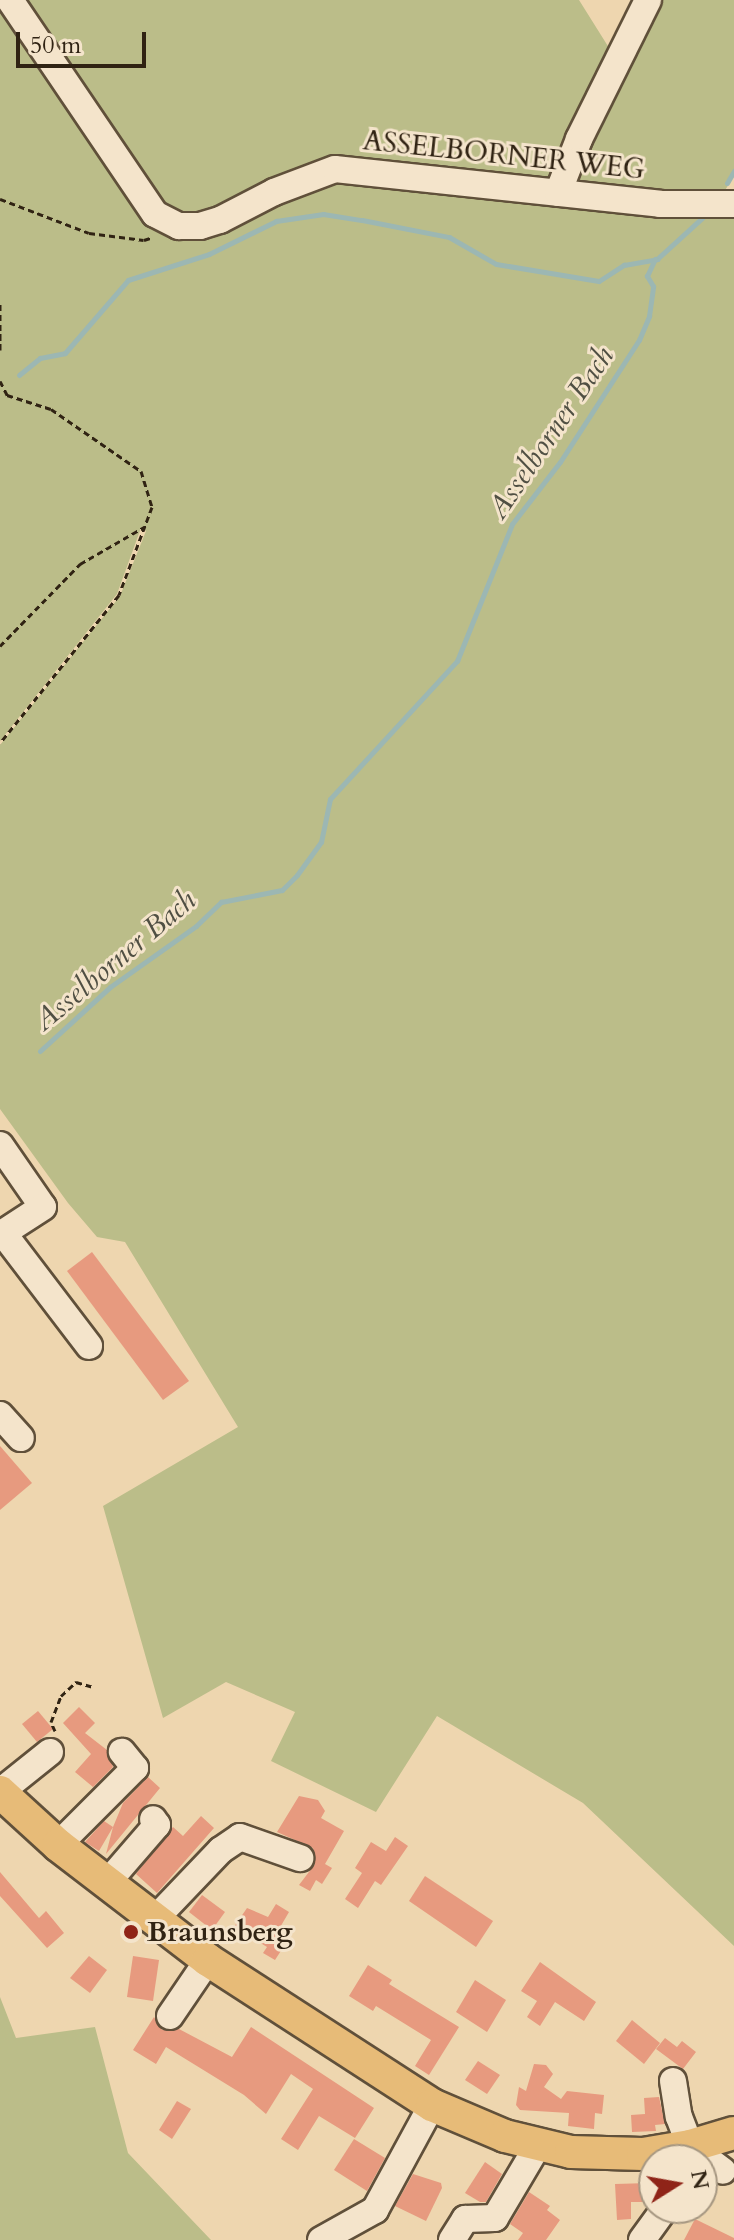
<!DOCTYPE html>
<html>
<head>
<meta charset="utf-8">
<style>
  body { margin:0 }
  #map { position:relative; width:734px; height:2240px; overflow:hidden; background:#eed6af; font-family:Cardo,serif }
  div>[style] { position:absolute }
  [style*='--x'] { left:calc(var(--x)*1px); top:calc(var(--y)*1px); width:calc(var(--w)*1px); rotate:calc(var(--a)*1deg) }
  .green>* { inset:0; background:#bbbd89 }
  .stream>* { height:5px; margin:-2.5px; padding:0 2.5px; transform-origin:2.5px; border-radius:2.5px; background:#9cb7b3 }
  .building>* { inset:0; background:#e79a7f }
  .path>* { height:3px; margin-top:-1.5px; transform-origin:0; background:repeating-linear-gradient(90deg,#302313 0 6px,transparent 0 10px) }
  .roads { filter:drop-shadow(2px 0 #60503a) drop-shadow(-2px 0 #60503a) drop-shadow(0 2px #60503a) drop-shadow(0 -2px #60503a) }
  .minor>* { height:26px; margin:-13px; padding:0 13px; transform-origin:13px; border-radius:13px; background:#f4e4cb }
  .major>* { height:32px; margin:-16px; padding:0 16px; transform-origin:16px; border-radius:16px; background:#e7bb78 }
  .dots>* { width:22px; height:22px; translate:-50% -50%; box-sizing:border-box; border:4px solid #f4e4cb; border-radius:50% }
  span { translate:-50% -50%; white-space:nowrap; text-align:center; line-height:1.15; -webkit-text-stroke:6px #f4e4cb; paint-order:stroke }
  .street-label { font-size:28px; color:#302313 }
  .poi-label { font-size:28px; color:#302313; font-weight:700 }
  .left { translate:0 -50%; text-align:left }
  .water-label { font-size:30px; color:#504f43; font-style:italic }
  .north { position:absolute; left:638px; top:2144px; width:80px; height:80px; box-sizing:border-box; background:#f4e4cb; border:2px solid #a69781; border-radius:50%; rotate:79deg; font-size:22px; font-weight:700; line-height:32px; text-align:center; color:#302313 }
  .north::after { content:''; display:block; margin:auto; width:28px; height:36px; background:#8f2418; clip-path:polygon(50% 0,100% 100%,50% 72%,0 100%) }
  .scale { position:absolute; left:16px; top:32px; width:130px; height:36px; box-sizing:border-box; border:4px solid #302313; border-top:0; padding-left:10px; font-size:24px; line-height:28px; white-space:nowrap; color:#302313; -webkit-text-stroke:6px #f4e4cb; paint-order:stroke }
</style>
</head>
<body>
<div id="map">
  <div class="green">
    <div style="clip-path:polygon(0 0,175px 227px,335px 172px,734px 210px,734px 1946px,583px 1803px,437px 1716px,376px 1812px,271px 1761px,295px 1712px,226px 1682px,163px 1718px,103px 1506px,238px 1427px,125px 1242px,97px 1237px,68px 1203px,0 1109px,0 745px,120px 596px,146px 531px,141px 528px,117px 594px,0 741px)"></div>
    <div style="clip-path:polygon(14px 0,579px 0,616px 59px,556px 189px,363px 167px,220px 216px,157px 213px)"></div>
    <div style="clip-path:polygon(651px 0,734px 0,734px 176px,717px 203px,570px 190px)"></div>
    <div style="clip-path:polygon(0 1997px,16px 2038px,95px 2027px,128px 2153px,211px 2240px,0 2240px)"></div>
  </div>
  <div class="stream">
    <div style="--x:727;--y:183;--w:14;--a:-60"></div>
    <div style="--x:19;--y:375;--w:27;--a:-39"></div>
    <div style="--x:40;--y:358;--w:25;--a:-11"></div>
    <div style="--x:65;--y:353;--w:96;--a:-49.2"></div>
    <div style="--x:128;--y:280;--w:85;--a:-17.8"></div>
    <div style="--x:209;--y:254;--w:75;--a:-26.2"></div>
    <div style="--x:276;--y:221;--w:48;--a:-8.5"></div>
    <div style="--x:323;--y:214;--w:39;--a:9"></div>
    <div style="--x:362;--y:220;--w:89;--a:11.1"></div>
    <div style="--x:449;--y:237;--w:54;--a:29.9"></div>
    <div style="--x:496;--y:264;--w:104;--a:9.4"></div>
    <div style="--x:599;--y:281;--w:30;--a:-33"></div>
    <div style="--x:624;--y:265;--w:34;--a:-10"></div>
    <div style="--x:657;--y:259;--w:61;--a:-42.3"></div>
    <div style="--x:40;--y:1051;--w:95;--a:-42.4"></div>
    <div style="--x:110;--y:987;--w:105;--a:-35.3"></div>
    <div style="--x:196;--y:926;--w:35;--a:-44"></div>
    <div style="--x:221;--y:902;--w:62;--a:-11.1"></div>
    <div style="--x:282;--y:890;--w:21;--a:-45"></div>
    <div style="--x:297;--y:875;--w:41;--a:-54"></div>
    <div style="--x:321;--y:842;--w:44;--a:-78.2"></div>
    <div style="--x:330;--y:799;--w:188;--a:-47.4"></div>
    <div style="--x:457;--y:661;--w:148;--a:-68.1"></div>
    <div style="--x:512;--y:524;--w:78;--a:-52.3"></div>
    <div style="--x:560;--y:462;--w:145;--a:-57.1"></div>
    <div style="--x:639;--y:340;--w:26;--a:-67"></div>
    <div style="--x:649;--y:316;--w:30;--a:-82"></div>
    <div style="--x:653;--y:286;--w:12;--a:-121"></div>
    <div style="--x:647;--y:276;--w:19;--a:-65"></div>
  </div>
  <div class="building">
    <div style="clip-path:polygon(92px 1252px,189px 1381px,163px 1400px,67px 1271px)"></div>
    <div style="clip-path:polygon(0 1446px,32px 1483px,0 1510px)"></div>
    <div style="clip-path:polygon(79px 1707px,95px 1723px,85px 1733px,107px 1750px,113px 1767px,93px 1787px,75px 1772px,91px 1754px,63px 1723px)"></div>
    <div style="clip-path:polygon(38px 1711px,53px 1729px,37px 1742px,22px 1724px)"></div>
    <div style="clip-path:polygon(148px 1777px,160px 1788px,106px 1854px,113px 1827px,99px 1851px,85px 1842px,104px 1821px,113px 1827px,123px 1803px)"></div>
    <div style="clip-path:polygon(299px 1796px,318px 1800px,325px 1811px,321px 1818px,344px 1831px,325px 1864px,332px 1868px,322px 1884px,316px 1880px,310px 1891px,299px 1885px,315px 1864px,313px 1848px,277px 1832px)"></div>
    <div style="clip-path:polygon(201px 1816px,214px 1828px,157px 1893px,136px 1874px,173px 1827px,183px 1836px)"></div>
    <div style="clip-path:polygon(395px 1837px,408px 1846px,381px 1885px,375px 1881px,358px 1908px,345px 1899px,362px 1873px,355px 1868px,371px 1842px,386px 1851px)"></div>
    <div style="clip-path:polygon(0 1872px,39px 1918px,46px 1911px,64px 1933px,47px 1948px,0 1896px)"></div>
    <div style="clip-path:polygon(425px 1876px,493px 1921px,476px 1947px,409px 1901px)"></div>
    <div style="clip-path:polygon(202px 1895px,225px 1912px,212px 1930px,189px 1912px)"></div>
    <div style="clip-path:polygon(276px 1904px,289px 1912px,275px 1936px,286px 1943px,275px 1960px,263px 1953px,267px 1947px,234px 1927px,247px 1908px,268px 1917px)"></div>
    <div style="clip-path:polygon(89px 1956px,107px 1970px,90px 1993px,70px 1978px)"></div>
    <div style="clip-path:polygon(133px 1956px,159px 1960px,153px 2001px,127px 1997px)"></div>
    <div style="clip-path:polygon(540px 1962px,596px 2002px,584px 2021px,555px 2002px,540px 2026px,527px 2017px,537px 2001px,521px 1991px)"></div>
    <div style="clip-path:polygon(368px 1965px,392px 1980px,389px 1984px,459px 2027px,429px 2075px,415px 2066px,431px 2040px,376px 2006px,373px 2011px,349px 1996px)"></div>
    <div style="clip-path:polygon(475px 1980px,506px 2000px,487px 2032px,456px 2012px)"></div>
    <div style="clip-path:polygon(154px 2017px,162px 2030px,179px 2029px,232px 2057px,251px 2027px,374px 2108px,355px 2138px,319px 2116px,298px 2150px,281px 2139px,313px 2089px,291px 2074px,266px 2114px,244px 2095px,166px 2047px,156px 2064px,133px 2050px)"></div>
    <div style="clip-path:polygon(632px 2020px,660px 2043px,644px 2064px,616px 2041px)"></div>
    <div style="clip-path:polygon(665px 2038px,677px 2047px,682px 2041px,696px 2052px,683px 2069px,656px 2049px)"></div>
    <div style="clip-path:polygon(478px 2061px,500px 2075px,487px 2094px,465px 2080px)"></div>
    <div style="clip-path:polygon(534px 2064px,546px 2065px,553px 2074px,544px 2087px,561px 2099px,567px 2091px,604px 2095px,602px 2114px,595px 2113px,594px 2129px,568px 2126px,569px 2113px,520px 2110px,516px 2105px,519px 2087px,526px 2091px)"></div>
    <div style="clip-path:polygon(659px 2097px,665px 2124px,655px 2125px,656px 2131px,632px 2132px,631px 2115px,645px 2114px,644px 2098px)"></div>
    <div style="clip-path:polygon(177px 2101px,191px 2109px,172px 2139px,159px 2130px)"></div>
    <div style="clip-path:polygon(354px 2139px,385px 2158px,367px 2191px,334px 2170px)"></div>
    <div style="clip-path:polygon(485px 2162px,502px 2174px,486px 2202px,480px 2202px,465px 2193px)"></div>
    <div style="clip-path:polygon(413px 2174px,441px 2183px,442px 2188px,426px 2221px,395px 2206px)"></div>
    <div style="clip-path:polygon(649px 2183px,649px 2202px,631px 2202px,631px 2219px,617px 2220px,615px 2184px)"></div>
    <div style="clip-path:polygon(529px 2192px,550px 2206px,547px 2210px,560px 2220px,546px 2240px,518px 2240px,523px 2233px,510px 2224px)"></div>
    <div style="clip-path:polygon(695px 2219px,734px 2238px,734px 2240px,684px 2240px)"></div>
  </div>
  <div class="path">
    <div style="--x:0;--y:199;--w:95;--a:20.9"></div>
    <div style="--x:89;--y:233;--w:55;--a:7.3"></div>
    <div style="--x:144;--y:240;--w:9;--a:-18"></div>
    <div style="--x:0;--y:304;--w:46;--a:90"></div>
    <div style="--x:0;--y:381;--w:16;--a:63"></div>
    <div style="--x:7;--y:395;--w:46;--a:17.7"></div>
    <div style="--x:51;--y:409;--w:109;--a:34.6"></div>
    <div style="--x:141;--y:471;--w:38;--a:73"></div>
    <div style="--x:152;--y:507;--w:94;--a:110.6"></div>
    <div style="--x:119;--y:595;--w:190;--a:128.8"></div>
    <div style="--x:0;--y:646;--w:115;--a:-45.7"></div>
    <div style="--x:80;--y:564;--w:74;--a:-30"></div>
    <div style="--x:55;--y:1731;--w:10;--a:-114"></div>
    <div style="--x:51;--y:1722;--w:28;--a:-69"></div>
    <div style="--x:61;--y:1696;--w:21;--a:-43"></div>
    <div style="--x:76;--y:1682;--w:19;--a:16"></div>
  </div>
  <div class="roads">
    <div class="minor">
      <div style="--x:10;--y:0;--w:258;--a:55.9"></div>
      <div style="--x:155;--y:214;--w:27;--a:27"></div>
      <div style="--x:179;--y:226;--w:21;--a:0"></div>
      <div style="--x:200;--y:226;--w:21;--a:-17"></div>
      <div style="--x:220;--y:220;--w:61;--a:-27.4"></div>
      <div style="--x:274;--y:192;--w:65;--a:-20.7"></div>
      <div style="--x:335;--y:169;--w:327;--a:6.1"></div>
      <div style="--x:660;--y:204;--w:74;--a:0"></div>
      <div style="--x:558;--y:193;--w:58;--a:-68.7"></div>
      <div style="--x:579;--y:139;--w:155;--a:-63.6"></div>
      <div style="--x:0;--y:1145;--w:75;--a:55.3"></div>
      <div style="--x:43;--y:1207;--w:48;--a:147"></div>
      <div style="--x:3;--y:1233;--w:142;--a:52.7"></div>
      <div style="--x:0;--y:1415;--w:31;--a:48"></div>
      <div style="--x:0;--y:1792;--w:64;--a:-38.7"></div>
      <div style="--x:58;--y:1845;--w:109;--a:-45"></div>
      <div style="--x:135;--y:1768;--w:21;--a:-129"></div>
      <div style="--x:106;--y:1884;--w:78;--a:-49.2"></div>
      <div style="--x:157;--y:1825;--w:7;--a:-124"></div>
      <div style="--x:155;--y:1919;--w:95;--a:-46.3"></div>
      <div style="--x:221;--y:1850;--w:23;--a:-34"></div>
      <div style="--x:240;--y:1837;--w:64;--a:19.3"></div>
      <div style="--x:170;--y:2016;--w:68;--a:-55.8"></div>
      <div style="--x:673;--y:2081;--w:36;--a:81"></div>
      <div style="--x:679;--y:2117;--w:31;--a:69"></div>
      <div style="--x:690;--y:2146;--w:41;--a:37.1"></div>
      <div style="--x:321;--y:2240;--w:62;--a:-29.1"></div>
      <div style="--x:375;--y:2210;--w:119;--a:-61.5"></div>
      <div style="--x:452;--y:2240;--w:25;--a:-58"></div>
      <div style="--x:465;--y:2219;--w:30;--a:-2"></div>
      <div style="--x:495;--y:2218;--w:82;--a:-59.4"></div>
      <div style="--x:642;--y:2240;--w:39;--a:-54"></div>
    </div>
    <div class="major">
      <div style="--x:0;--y:1792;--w:79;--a:42.4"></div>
      <div style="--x:58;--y:1845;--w:189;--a:37.5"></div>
      <div style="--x:208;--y:1960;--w:267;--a:32.9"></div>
      <div style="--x:432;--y:2105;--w:79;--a:23"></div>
      <div style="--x:505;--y:2136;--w:68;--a:13.6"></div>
      <div style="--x:571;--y:2152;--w:72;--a:1.6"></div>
      <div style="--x:643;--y:2154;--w:48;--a:-9.7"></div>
      <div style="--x:690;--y:2146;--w:46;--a:-16.5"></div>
    </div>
  </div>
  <div class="dots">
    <div style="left:131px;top:1932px;background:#8f2418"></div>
  </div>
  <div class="street-label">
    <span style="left:504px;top:155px;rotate:6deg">ASSELBORNER WEG</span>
  </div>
  <div class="poi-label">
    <span class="left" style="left:147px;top:1932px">Braunsberg</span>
  </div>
  <div class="water-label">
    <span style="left:551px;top:433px;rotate:-56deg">Asselborner Bach</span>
    <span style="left:115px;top:961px;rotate:-40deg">Asselborner Bach</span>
  </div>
  <div class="north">N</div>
  <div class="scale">50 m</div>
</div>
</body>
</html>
